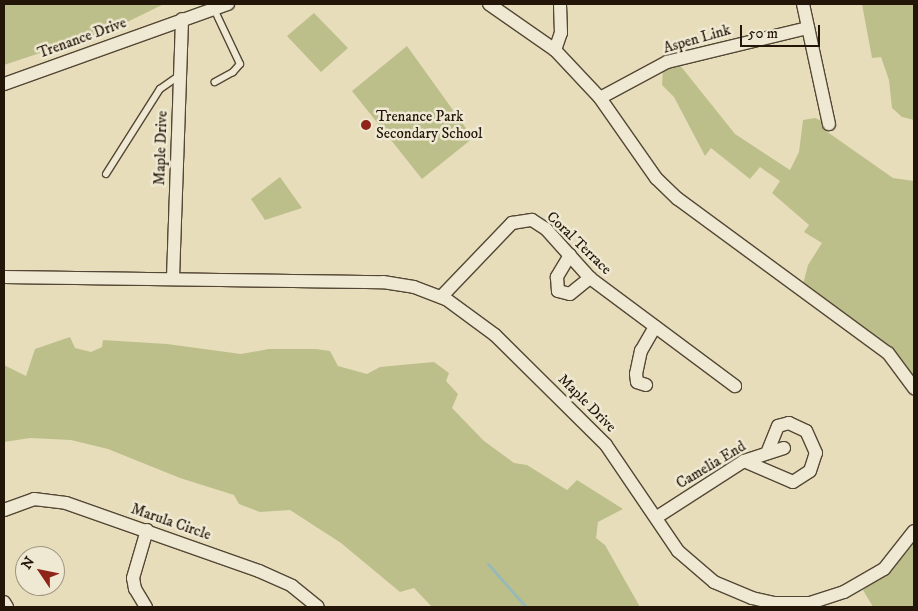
<!DOCTYPE html>
<html>
<head>
<meta charset="utf-8">
<style>
  body { margin:0 }
  #map { position:relative; width:918px; height:611px; overflow:hidden; background:#e7ddbb; font-family:"IM FELL DW Pica",serif }
  div>[style] { position:absolute }
  [style*='--x'] { left:calc(var(--x)*1px); top:calc(var(--y)*1px); width:calc(var(--w)*1px); rotate:calc(var(--a)*1deg) }
  .green>* { inset:0; background:#bdbf8b }
  .stream>* { height:3px; margin:-1.5px; padding:0 1.5px; transform-origin:1.5px; border-radius:1.5px; background:#98bab7 }
  .roads { filter:drop-shadow(1px 0 #544735) drop-shadow(-1px 0 #544735) drop-shadow(0 1px #544735) drop-shadow(0 -1px #544735) }
  .service>* { height:6px; margin:-3px; padding:0 3px; transform-origin:3px; border-radius:3px; background:#efe9d3 }
  .minor>* { height:12px; margin:-6px; padding:0 6px; transform-origin:6px; border-radius:6px; background:#efe9d3 }
  .dots>* { width:14px; height:14px; translate:-50% -50%; box-sizing:border-box; border:2px solid #efe9d3; border-radius:50% }
  span { translate:-50% -50%; white-space:nowrap; text-align:center; line-height:1.15; -webkit-text-stroke:5px #efe9d3; paint-order:stroke }
  .street-label { font-size:15px; color:#231508 }
  .poi-label { font-size:15px; color:#231508 }
  .left { translate:0 -50%; text-align:left }
  .frame { position:absolute; inset:0; border:5px solid #231508; pointer-events:none }
  .north { position:absolute; left:15px; top:546px; width:50px; height:50px; box-sizing:border-box; background:#efe9d3; border:1px solid #9d9482; border-radius:50%; rotate:304deg; font-size:14px; font-weight:700; line-height:20px; text-align:center; color:#231508 }
  .north::after { content:''; display:block; margin:auto; width:18px; height:22px; background:#8f2418; clip-path:polygon(50% 0,100% 100%,50% 72%,0 100%) }
  .scale { position:absolute; left:740px; top:25px; width:80px; height:22px; box-sizing:border-box; border:2px solid #231508; border-top:0; padding-left:6px; font-size:15px; line-height:18px; white-space:nowrap; color:#231508; -webkit-text-stroke:4px #efe9d3; paint-order:stroke }
</style>
</head>
<body>
<div id="map">
  <div class="green">
    <div style="clip-path:polygon(4px 4px,164px 4px,115px 28px,4px 65px)"></div>
    <div style="clip-path:polygon(862px 4px,914px 4px,914px 120px,902px 117px,892px 108px,889px 80px,881px 57px,872px 58px)"></div>
    <div style="clip-path:polygon(314px 13px,348px 48px,321px 72px,287px 36px)"></div>
    <div style="clip-path:polygon(407px 46px,473px 138px,422px 179px,352px 91px)"></div>
    <div style="clip-path:polygon(679px 64px,735px 134px,790px 170px,799px 152px,803px 120px,815px 118px,822px 121px,826px 131px,893px 178px,914px 181px,914px 376px,889px 346px,803px 284px,808px 265px,822px 243px,804px 232px,809px 225px,772px 193px,780px 181px,760px 167px,750px 179px,711px 148px,705px 156px,674px 97px,662px 85px,663px 68px)"></div>
    <div style="clip-path:polygon(280px 177px,302px 208px,265px 220px,251px 199px)"></div>
    <div style="clip-path:polygon(70px 337px,75px 348px,91px 352px,102px 347px,103px 340px,167px 344px,241px 354px,269px 349px,316px 349px,330px 351px,338px 366px,367px 374px,380px 367px,434px 362px,449px 373px,446px 381px,458px 394px,452px 408px,484px 441px,514px 463px,527px 465px,567px 490px,577px 480px,623px 509px,598px 522px,596px 538px,605px 545px,640px 607px,432px 607px,414px 588px,400px 592px,341px 543px,290px 510px,260px 512px,239px 504px,234px 495px,180px 478px,108px 449px,71px 440px,30px 438px,4px 442px,4px 365px,26px 376px,35px 349px)"></div>
    <div style="clip-path:polygon(914px 543px,914px 607px,873px 607px,863px 590px,898px 563px)"></div>
  </div>
  <div class="stream">
    <div style="--x:488;--y:564;--w:57;--a:48.5"></div>
  </div>
  <div class="roads">
    <div class="service">
      <div style="--x:214;--y:9;--w:61;--a:64.7"></div>
      <div style="--x:240;--y:64;--w:11;--a:131"></div>
      <div style="--x:233;--y:72;--w:21;--a:151"></div>
      <div style="--x:106;--y:174;--w:101;--a:-57.6"></div>
      <div style="--x:160;--y:89;--w:24;--a:-35"></div>
    </div>
    <div class="minor">
      <div style="--x:489;--y:4;--w:80;--a:34.9"></div>
      <div style="--x:555;--y:50;--w:66;--a:46.8"></div>
      <div style="--x:600;--y:98;--w:98;--a:55"></div>
      <div style="--x:656;--y:178;--w:30;--a:44"></div>
      <div style="--x:678;--y:199;--w:260;--a:36.3"></div>
      <div style="--x:888;--y:353;--w:44;--a:53.4"></div>
      <div style="--x:803;--y:4;--w:123;--a:77.8"></div>
      <div style="--x:555;--y:50;--w:18;--a:-71"></div>
      <div style="--x:561;--y:33;--w:29;--a:-92"></div>
      <div style="--x:4;--y:84;--w:238;--a:-19.7"></div>
      <div style="--x:600;--y:98;--w:76;--a:-28.2"></div>
      <div style="--x:667;--y:62;--w:145;--a:-13.6"></div>
      <div style="--x:570;--y:255;--w:26;--a:121"></div>
      <div style="--x:557;--y:277;--w:14;--a:86"></div>
      <div style="--x:558;--y:291;--w:12;--a:14"></div>
      <div style="--x:570;--y:294;--w:26;--a:-39"></div>
      <div style="--x:4;--y:277;--w:379;--a:0.8"></div>
      <div style="--x:383;--y:282;--w:31;--a:9"></div>
      <div style="--x:414;--y:287;--w:34;--a:21"></div>
      <div style="--x:446;--y:299;--w:61;--a:36.3"></div>
      <div style="--x:495;--y:335;--w:156;--a:44.7"></div>
      <div style="--x:606;--y:445;--w:128;--a:55.8"></div>
      <div style="--x:678;--y:551;--w:48;--a:40.7"></div>
      <div style="--x:714;--y:582;--w:41;--a:22.8"></div>
      <div style="--x:752;--y:598;--w:23;--a:13"></div>
      <div style="--x:774;--y:603;--w:36;--a:0"></div>
      <div style="--x:810;--y:603;--w:36;--a:-18"></div>
      <div style="--x:844;--y:592;--w:46;--a:-29.9"></div>
      <div style="--x:884;--y:569;--w:48;--a:-51.7"></div>
      <div style="--x:173;--y:278;--w:259;--a:-88"></div>
      <div style="--x:441;--y:297;--w:103;--a:-46.2"></div>
      <div style="--x:512;--y:223;--w:20;--a:-9"></div>
      <div style="--x:532;--y:220;--w:17;--a:33"></div>
      <div style="--x:546;--y:229;--w:66;--a:48.1"></div>
      <div style="--x:590;--y:278;--w:181;--a:36.7"></div>
      <div style="--x:646;--y:385;--w:9;--a:-162"></div>
      <div style="--x:637;--y:382;--w:8;--a:-97"></div>
      <div style="--x:636;--y:374;--w:24;--a:-78"></div>
      <div style="--x:641;--y:351;--w:28;--a:-60"></div>
      <div style="--x:744;--y:461;--w:53;--a:23.2"></div>
      <div style="--x:793;--y:482;--w:20;--a:-33"></div>
      <div style="--x:810;--y:471;--w:19;--a:-72"></div>
      <div style="--x:816;--y:453;--w:24;--a:-114"></div>
      <div style="--x:806;--y:431;--w:19;--a:-155"></div>
      <div style="--x:789;--y:423;--w:11;--a:165"></div>
      <div style="--x:778;--y:426;--w:27;--a:112"></div>
      <div style="--x:4;--y:510;--w:32;--a:-20"></div>
      <div style="--x:34;--y:499;--w:32;--a:7"></div>
      <div style="--x:66;--y:503;--w:205;--a:19.4"></div>
      <div style="--x:259;--y:571;--w:36;--a:24"></div>
      <div style="--x:292;--y:586;--w:33;--a:39"></div>
      <div style="--x:657;--y:517;--w:103;--a:-32.8"></div>
      <div style="--x:744;--y:461;--w:42;--a:-18"></div>
      <div style="--x:4;--y:602;--w:6;--a:59"></div>
      <div style="--x:146;--y:607;--w:21;--a:-121"></div>
      <div style="--x:135;--y:589;--w:11;--a:-100"></div>
      <div style="--x:133;--y:578;--w:50;--a:-73.7"></div>
    </div>
  </div>
  <div class="dots">
    <div style="left:366px;top:125px;background:#8f2418"></div>
  </div>
  <div class="street-label">
    <span style="left:82px;top:38px;rotate:-20deg">Trenance Drive</span>
    <span style="left:697px;top:39px;rotate:-16deg">Aspen Link</span>
    <span style="left:161px;top:148px;rotate:-88deg">Maple Drive</span>
    <span style="left:579px;top:243px;rotate:44deg">Coral Terrace</span>
    <span style="left:587px;top:403px;rotate:45deg">Maple Drive</span>
    <span style="left:711px;top:465px;rotate:-31deg">Camelia End</span>
    <span style="left:171px;top:522px;rotate:19deg">Marula Circle</span>
  </div>
  <div class="poi-label">
    <span class="left" style="left:376px;top:125px">Trenance Park<br>Secondary School</span>
  </div>
  <div class="frame"></div>
  <div class="north">N</div>
  <div class="scale">50 m</div>
</div>
</body>
</html>
